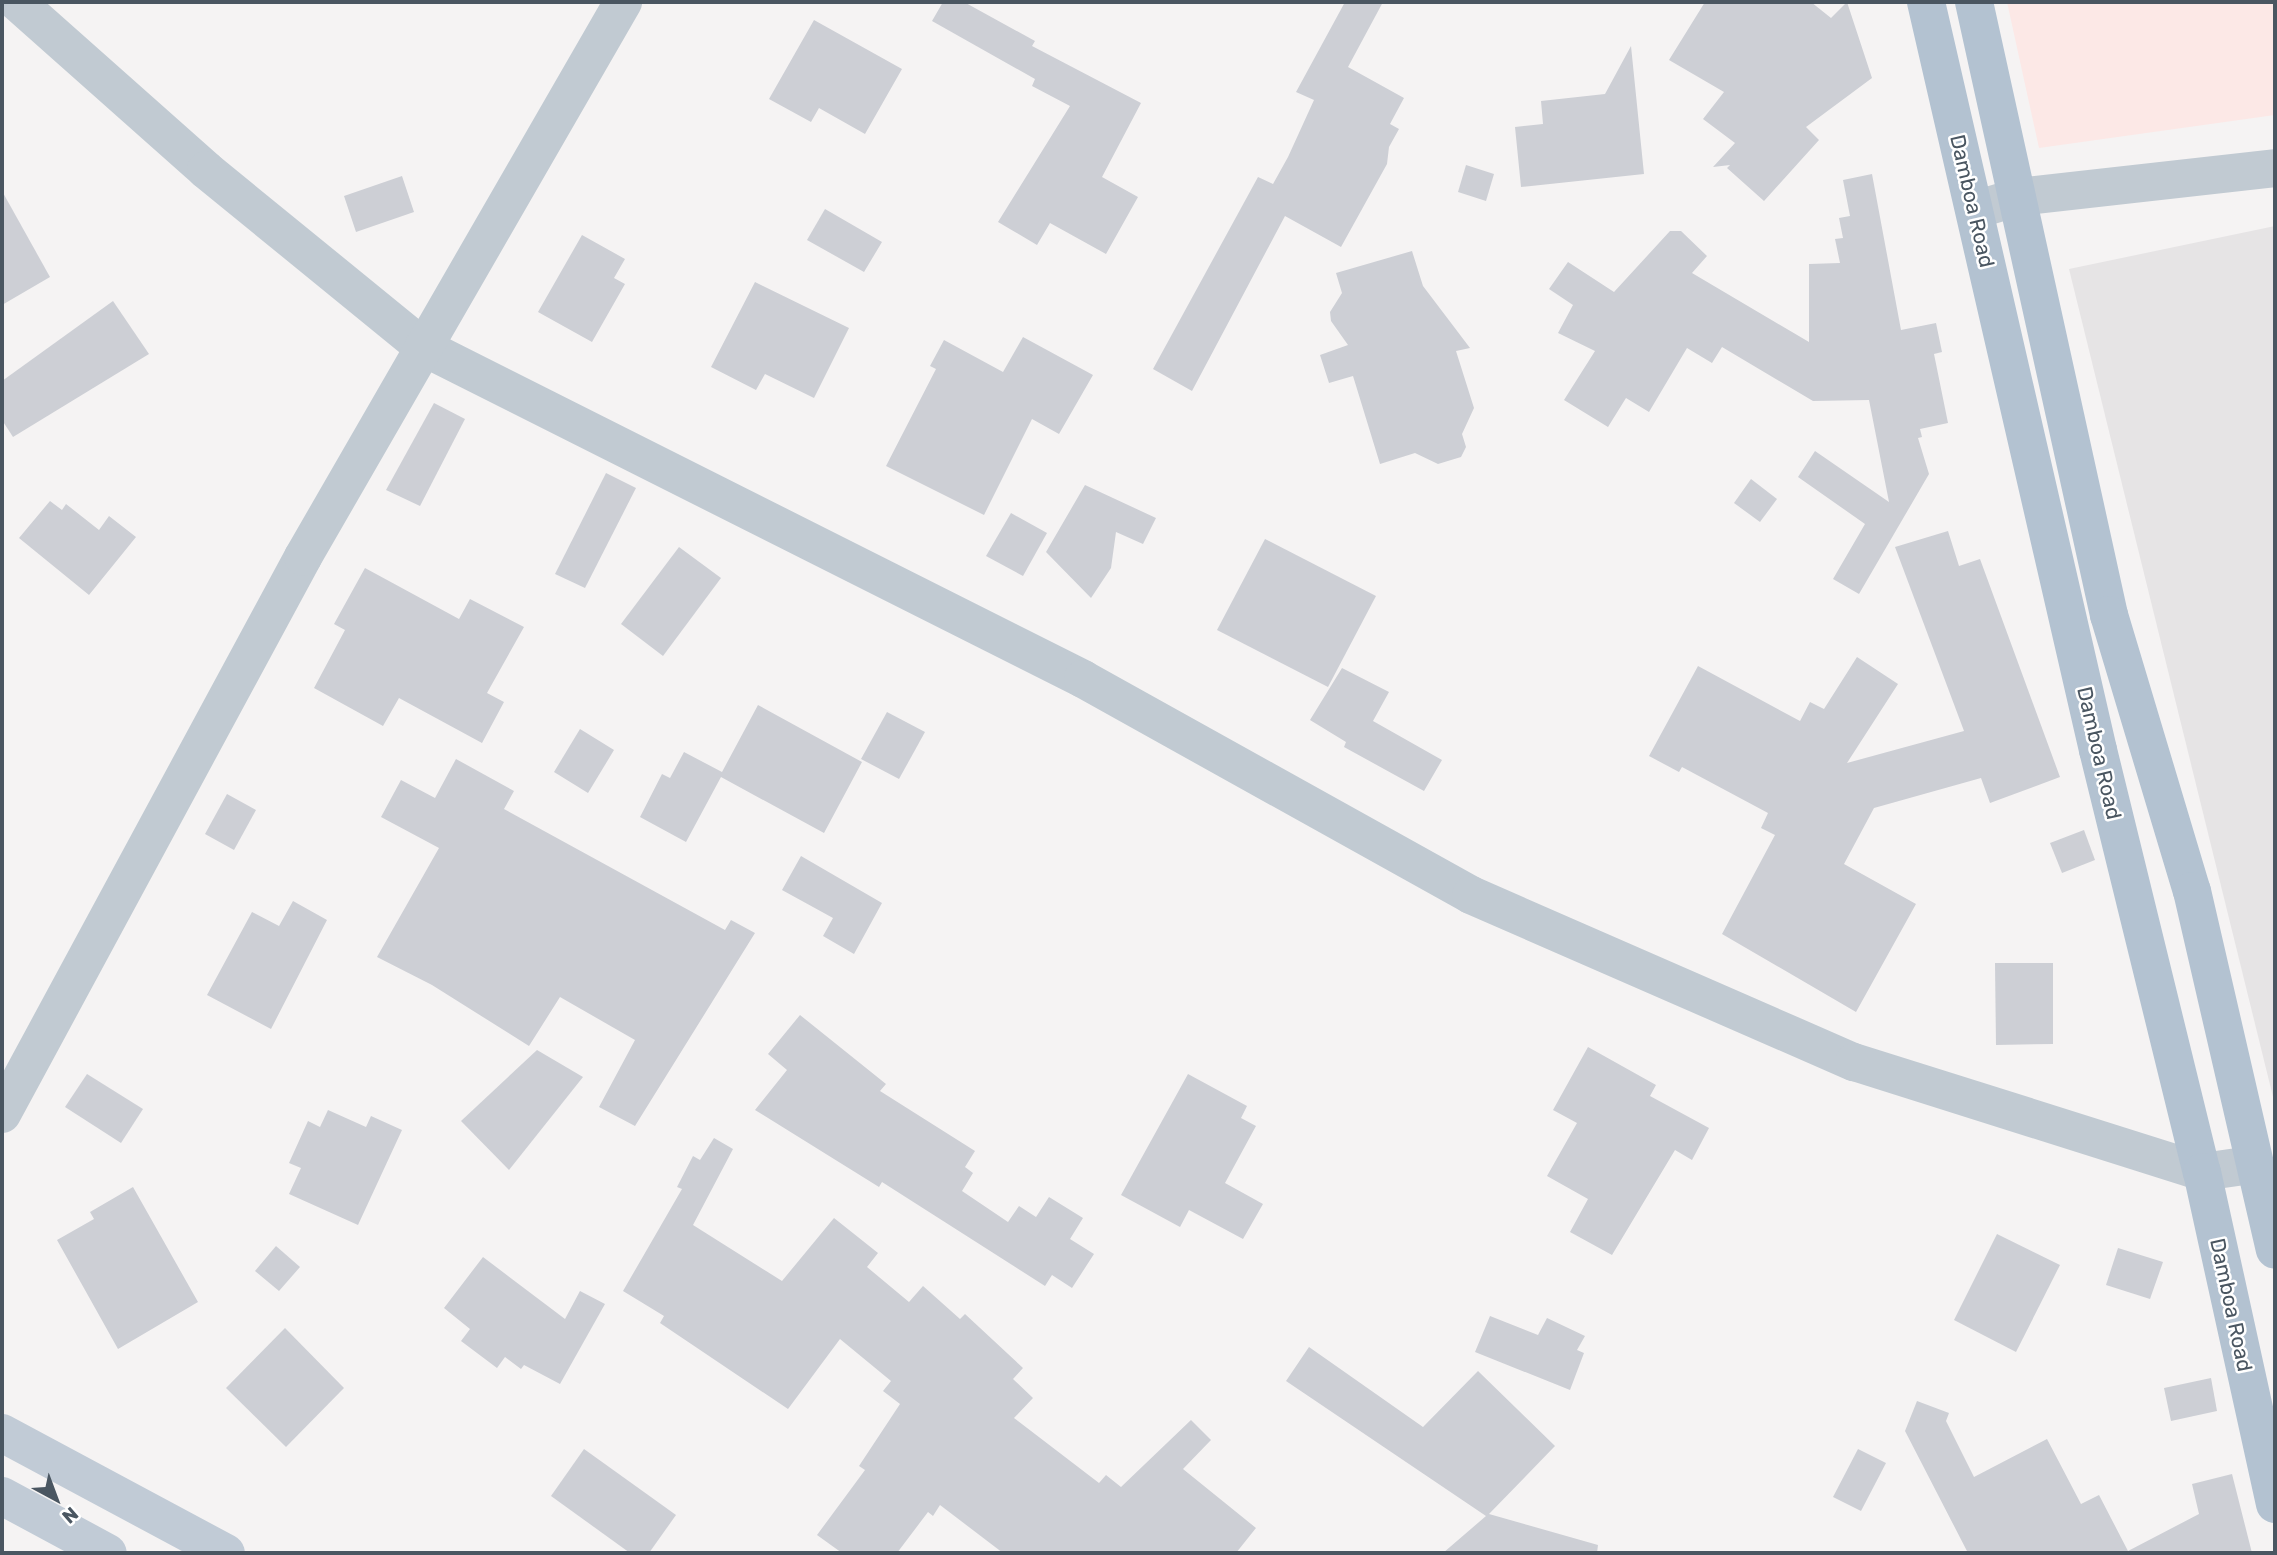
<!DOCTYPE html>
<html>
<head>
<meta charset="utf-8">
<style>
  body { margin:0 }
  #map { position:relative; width:2277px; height:1555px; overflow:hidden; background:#f5f3f3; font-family:Rubik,sans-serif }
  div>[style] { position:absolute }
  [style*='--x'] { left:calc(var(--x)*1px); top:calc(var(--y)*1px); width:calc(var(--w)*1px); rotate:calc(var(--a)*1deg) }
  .education>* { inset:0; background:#e6e4e5 }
  .medical>* { inset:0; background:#fce8e6 }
  .building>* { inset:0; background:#cdcfd5 }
  .minor>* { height:38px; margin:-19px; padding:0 19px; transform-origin:19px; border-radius:19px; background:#c1cad2 }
  .tertiary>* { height:38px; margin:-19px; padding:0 19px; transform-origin:19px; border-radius:19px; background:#c1cad2 }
  .secondary>* { height:38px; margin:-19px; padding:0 19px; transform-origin:19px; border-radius:19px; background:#c1cbd6 }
  .primary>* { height:38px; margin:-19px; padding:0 19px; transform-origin:19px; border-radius:19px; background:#b3c2d1 }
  span { translate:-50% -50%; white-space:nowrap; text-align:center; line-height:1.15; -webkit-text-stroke:5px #fff; paint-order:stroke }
  .street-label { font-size:21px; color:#4a5661 }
  .frame { position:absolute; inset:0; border:4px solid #4a5661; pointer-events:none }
  .north { position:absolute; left:21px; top:1464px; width:70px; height:70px; -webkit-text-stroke:5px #fff; paint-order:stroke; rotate:139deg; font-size:19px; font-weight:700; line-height:28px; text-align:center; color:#4a5661 }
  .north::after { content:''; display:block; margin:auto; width:24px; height:32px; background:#4a5661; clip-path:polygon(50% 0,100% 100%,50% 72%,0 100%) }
</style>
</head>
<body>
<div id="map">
  <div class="education">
    <div style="clip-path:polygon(2275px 226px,2275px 1105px,2069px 269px)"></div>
  </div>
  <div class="medical">
    <div style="clip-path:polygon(2007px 2px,2275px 2px,2275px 115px,2039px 148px)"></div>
  </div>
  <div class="building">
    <div style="clip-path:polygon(943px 2px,964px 2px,1035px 41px,1032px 46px,1141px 103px,1102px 177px,1138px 197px,1106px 254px,1050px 223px,1037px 245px,998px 222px,1070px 106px,1032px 86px,1035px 79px,932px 21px)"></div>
    <div style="clip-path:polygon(1345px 2px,1383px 2px,1348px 67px,1404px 98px,1390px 124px,1399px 129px,1389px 147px,1387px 164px,1341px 247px,1285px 216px,1192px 391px,1153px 369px,1258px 177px,1273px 184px,1288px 157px,1314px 100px,1296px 92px)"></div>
    <div style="clip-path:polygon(1705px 2px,1811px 2px,1831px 18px,1847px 2px,1872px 78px,1806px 127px,1819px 140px,1764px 201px,1727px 168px,1730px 165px,1713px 167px,1735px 143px,1703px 119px,1724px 92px,1669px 60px)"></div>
    <div style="clip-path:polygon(814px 20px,902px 69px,865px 134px,819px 108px,811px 122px,769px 99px)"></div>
    <div style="clip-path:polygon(1631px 46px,1644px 174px,1521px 187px,1515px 127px,1543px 124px,1541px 101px,1605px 94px)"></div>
    <div style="clip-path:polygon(1466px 165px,1494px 174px,1486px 201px,1458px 192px)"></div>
    <div style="clip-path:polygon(1872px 174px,1901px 330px,1936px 323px,1942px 352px,1934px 354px,1948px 423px,1920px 429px,1922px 437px,1918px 438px,1929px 474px,1859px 594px,1833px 579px,1865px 524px,1798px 477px,1815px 451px,1889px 502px,1869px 400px,1813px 401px,1722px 347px,1712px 363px,1687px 348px,1649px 412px,1626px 398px,1608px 427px,1564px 400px,1595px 351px,1558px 333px,1573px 305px,1549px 289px,1568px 262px,1614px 292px,1670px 231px,1681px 231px,1707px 256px,1692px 273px,1809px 342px,1809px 264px,1840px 263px,1835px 239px,1843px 238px,1839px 218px,1850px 216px,1843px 180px)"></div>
    <div style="clip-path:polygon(402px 176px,414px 212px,356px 232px,344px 196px)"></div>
    <div style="clip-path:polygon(2px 191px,50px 277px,2px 305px)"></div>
    <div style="clip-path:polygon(825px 209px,882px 242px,864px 272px,807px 240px)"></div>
    <div style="clip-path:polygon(582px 235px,625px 259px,614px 278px,625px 284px,592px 342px,538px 312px)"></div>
    <div style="clip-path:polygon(1412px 251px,1423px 286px,1470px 348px,1456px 351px,1474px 408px,1462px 434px,1466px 447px,1461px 457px,1438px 464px,1415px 453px,1380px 464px,1353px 376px,1329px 383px,1320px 355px,1348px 345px,1331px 321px,1330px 312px,1342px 293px,1336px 273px)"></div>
    <div style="clip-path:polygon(755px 282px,849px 328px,814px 398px,765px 374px,756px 390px,711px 367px)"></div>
    <div style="clip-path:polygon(113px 301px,149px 354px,13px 437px,2px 420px,2px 381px)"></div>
    <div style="clip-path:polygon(1023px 337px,1093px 375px,1059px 434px,1032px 419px,984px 515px,886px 466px,936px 369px,930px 366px,944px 340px,1003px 372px)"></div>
    <div style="clip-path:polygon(434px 403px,465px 419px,420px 506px,386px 490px)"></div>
    <div style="clip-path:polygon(606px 473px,636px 488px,585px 588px,555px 574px)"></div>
    <div style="clip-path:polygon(1751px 479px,1777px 499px,1760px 522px,1734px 503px)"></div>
    <div style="clip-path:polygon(1085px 485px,1156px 518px,1143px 544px,1116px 532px,1111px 568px,1091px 598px,1046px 552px)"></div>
    <div style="clip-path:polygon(50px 501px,62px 510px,66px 504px,99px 530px,109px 516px,136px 537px,89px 595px,19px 538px)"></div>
    <div style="clip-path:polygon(1011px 513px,1047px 533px,1023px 576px,986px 556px)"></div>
    <div style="clip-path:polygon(1948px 531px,1959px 566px,1980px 559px,2060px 777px,1990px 803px,1981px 778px,1874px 808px,1844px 864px,1916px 904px,1856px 1012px,1722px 934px,1775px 835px,1761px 828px,1768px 813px,1682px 767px,1679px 772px,1649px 756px,1698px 666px,1800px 721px,1810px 702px,1824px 709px,1857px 657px,1898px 684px,1847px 763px,1964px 731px,1895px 547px)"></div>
    <div style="clip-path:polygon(1265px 539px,1376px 596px,1328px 687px,1217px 630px)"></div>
    <div style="clip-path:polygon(679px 547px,721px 578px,663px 656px,621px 624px)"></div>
    <div style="clip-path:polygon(365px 568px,459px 619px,470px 599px,524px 627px,487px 693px,504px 702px,482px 743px,399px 698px,383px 726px,314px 688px,345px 630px,334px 624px)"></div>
    <div style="clip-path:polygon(1342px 668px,1389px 692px,1373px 721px,1442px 760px,1424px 791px,1344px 747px,1346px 742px,1310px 720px)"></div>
    <div style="clip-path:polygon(758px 705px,862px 762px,824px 833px,721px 777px,686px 842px,640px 817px,662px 774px,670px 778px,684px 752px,722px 772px)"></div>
    <div style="clip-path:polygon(887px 712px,925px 732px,899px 779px,861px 759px)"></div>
    <div style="clip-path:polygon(580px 729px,614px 750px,588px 793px,554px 772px)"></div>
    <div style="clip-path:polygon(456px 759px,514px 791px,504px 809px,725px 930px,731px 920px,755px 933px,635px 1126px,599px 1107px,635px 1040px,560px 997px,529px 1046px,432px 985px,377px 957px,439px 848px,381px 817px,401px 780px,435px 798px)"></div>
    <div style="clip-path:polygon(227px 794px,256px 810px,234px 850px,205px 834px)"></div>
    <div style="clip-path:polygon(2084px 830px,2095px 860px,2062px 873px,2050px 843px)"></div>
    <div style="clip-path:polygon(801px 856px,882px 903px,854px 954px,823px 936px,833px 918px,782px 890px)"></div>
    <div style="clip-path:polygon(293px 901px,327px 920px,271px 1029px,207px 995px,252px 912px,279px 926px)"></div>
    <div style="clip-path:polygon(1995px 963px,2053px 963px,2053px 1044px,1996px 1045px)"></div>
    <div style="clip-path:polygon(800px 1015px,886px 1084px,880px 1091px,975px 1151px,965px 1167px,973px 1173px,962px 1191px,1008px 1222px,1019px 1206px,1036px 1217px,1049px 1197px,1083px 1218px,1070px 1239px,1094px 1254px,1072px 1288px,1052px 1275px,1045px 1286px,882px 1182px,879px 1187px,755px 1110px,787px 1070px,768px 1054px)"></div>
    <div style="clip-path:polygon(1588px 1047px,1656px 1085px,1650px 1096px,1709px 1128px,1692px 1160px,1675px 1150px,1612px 1255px,1570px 1232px,1588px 1199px,1547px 1176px,1577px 1123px,1553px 1110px)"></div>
    <div style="clip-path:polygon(537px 1050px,583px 1077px,509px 1170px,461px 1121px)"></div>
    <div style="clip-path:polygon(87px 1074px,143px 1109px,121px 1143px,65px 1107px)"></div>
    <div style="clip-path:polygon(1188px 1074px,1247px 1106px,1241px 1118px,1256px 1126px,1225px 1183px,1263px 1204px,1243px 1239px,1189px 1210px,1180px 1227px,1121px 1195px)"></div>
    <div style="clip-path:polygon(328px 1110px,366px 1127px,371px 1116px,402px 1130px,358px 1225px,289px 1194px,301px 1168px,289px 1163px,308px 1121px,320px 1127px)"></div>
    <div style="clip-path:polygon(714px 1138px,733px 1149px,693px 1225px,782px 1281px,834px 1218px,878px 1253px,867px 1267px,909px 1302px,923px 1286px,960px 1319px,965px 1314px,1023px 1368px,1013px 1379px,1033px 1398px,1014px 1418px,1099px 1483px,1106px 1475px,1121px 1487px,1191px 1420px,1211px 1440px,1183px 1469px,1256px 1528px,1236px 1553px,1003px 1553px,940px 1505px,933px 1516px,928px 1512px,897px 1553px,842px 1553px,817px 1535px,865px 1470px,859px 1466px,900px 1404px,883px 1391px,891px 1381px,840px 1339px,788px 1409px,660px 1323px,664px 1316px,623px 1291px,682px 1189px,677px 1187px,693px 1156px,700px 1160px)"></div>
    <div style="clip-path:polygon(133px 1187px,198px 1302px,118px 1349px,57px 1240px,94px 1219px,90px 1212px)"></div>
    <div style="clip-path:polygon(1997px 1234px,2060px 1265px,2016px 1352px,1954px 1320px)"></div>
    <div style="clip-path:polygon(276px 1246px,300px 1267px,279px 1291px,255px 1271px)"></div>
    <div style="clip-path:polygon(2118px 1248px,2163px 1262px,2150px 1299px,2106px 1285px)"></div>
    <div style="clip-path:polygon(483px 1257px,565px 1319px,580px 1291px,605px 1304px,560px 1384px,524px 1365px,521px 1369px,505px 1357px,497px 1368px,461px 1341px,470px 1329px,444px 1308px)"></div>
    <div style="clip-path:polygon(1490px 1316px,1538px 1335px,1547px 1318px,1585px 1336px,1577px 1350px,1584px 1353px,1570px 1390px,1475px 1352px)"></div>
    <div style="clip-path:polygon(285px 1328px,344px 1388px,286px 1447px,226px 1388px)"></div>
    <div style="clip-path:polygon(1309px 1347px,1423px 1427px,1478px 1371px,1555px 1446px,1489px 1514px,1598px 1545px,1597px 1553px,1443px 1553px,1486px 1516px,1286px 1381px)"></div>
    <div style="clip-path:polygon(2211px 1378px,2217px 1411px,2171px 1421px,2164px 1388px)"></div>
    <div style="clip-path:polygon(1917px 1401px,1949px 1413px,1946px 1421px,1974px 1477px,2047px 1439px,2081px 1504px,2099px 1495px,2128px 1551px,2199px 1514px,2192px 1484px,2232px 1474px,2252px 1553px,1968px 1553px,1905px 1431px)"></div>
    <div style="clip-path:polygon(584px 1449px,676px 1515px,649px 1553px,630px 1553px,551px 1496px)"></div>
    <div style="clip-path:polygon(1858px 1449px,1886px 1463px,1861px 1511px,1833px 1497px)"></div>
  </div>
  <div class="minor">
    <div style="--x:1975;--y:210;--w:45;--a:-16.8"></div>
    <div style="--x:2018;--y:197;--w:259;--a:-6.4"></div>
  </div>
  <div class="tertiary">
    <div style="--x:17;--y:2;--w:253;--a:41.6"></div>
    <div style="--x:206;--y:170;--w:280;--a:39.2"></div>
    <div style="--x:423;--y:347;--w:739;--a:26.7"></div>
    <div style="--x:1083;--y:679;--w:444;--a:29.1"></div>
    <div style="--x:1471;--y:895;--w:418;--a:23.6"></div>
    <div style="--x:1854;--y:1062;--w:365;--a:17.5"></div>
    <div style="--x:2202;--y:1172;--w:50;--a:-8"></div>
    <div style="--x:2;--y:1114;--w:633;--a:-61.61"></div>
    <div style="--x:303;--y:557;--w:641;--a:-60.03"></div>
  </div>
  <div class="secondary">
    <div style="--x:2;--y:1433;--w:254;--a:28.2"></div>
    <div style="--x:2;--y:1496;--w:120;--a:28.3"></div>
  </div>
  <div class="primary">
    <div style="--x:1926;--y:2;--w:768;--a:77.05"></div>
    <div style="--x:2098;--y:750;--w:435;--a:76.2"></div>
    <div style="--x:2202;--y:1172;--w:340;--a:77.6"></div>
    <div style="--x:1974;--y:2;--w:628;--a:77.58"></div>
    <div style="--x:2109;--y:615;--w:288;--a:73.3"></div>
    <div style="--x:2192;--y:891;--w:368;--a:77"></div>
  </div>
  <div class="street-label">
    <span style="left:1972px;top:201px;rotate:77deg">Damboa Road</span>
    <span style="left:2099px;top:753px;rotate:77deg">Damboa Road</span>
    <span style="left:2231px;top:1305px;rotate:78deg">Damboa Road</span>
  </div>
  <div class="frame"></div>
  <div class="north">N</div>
</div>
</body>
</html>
